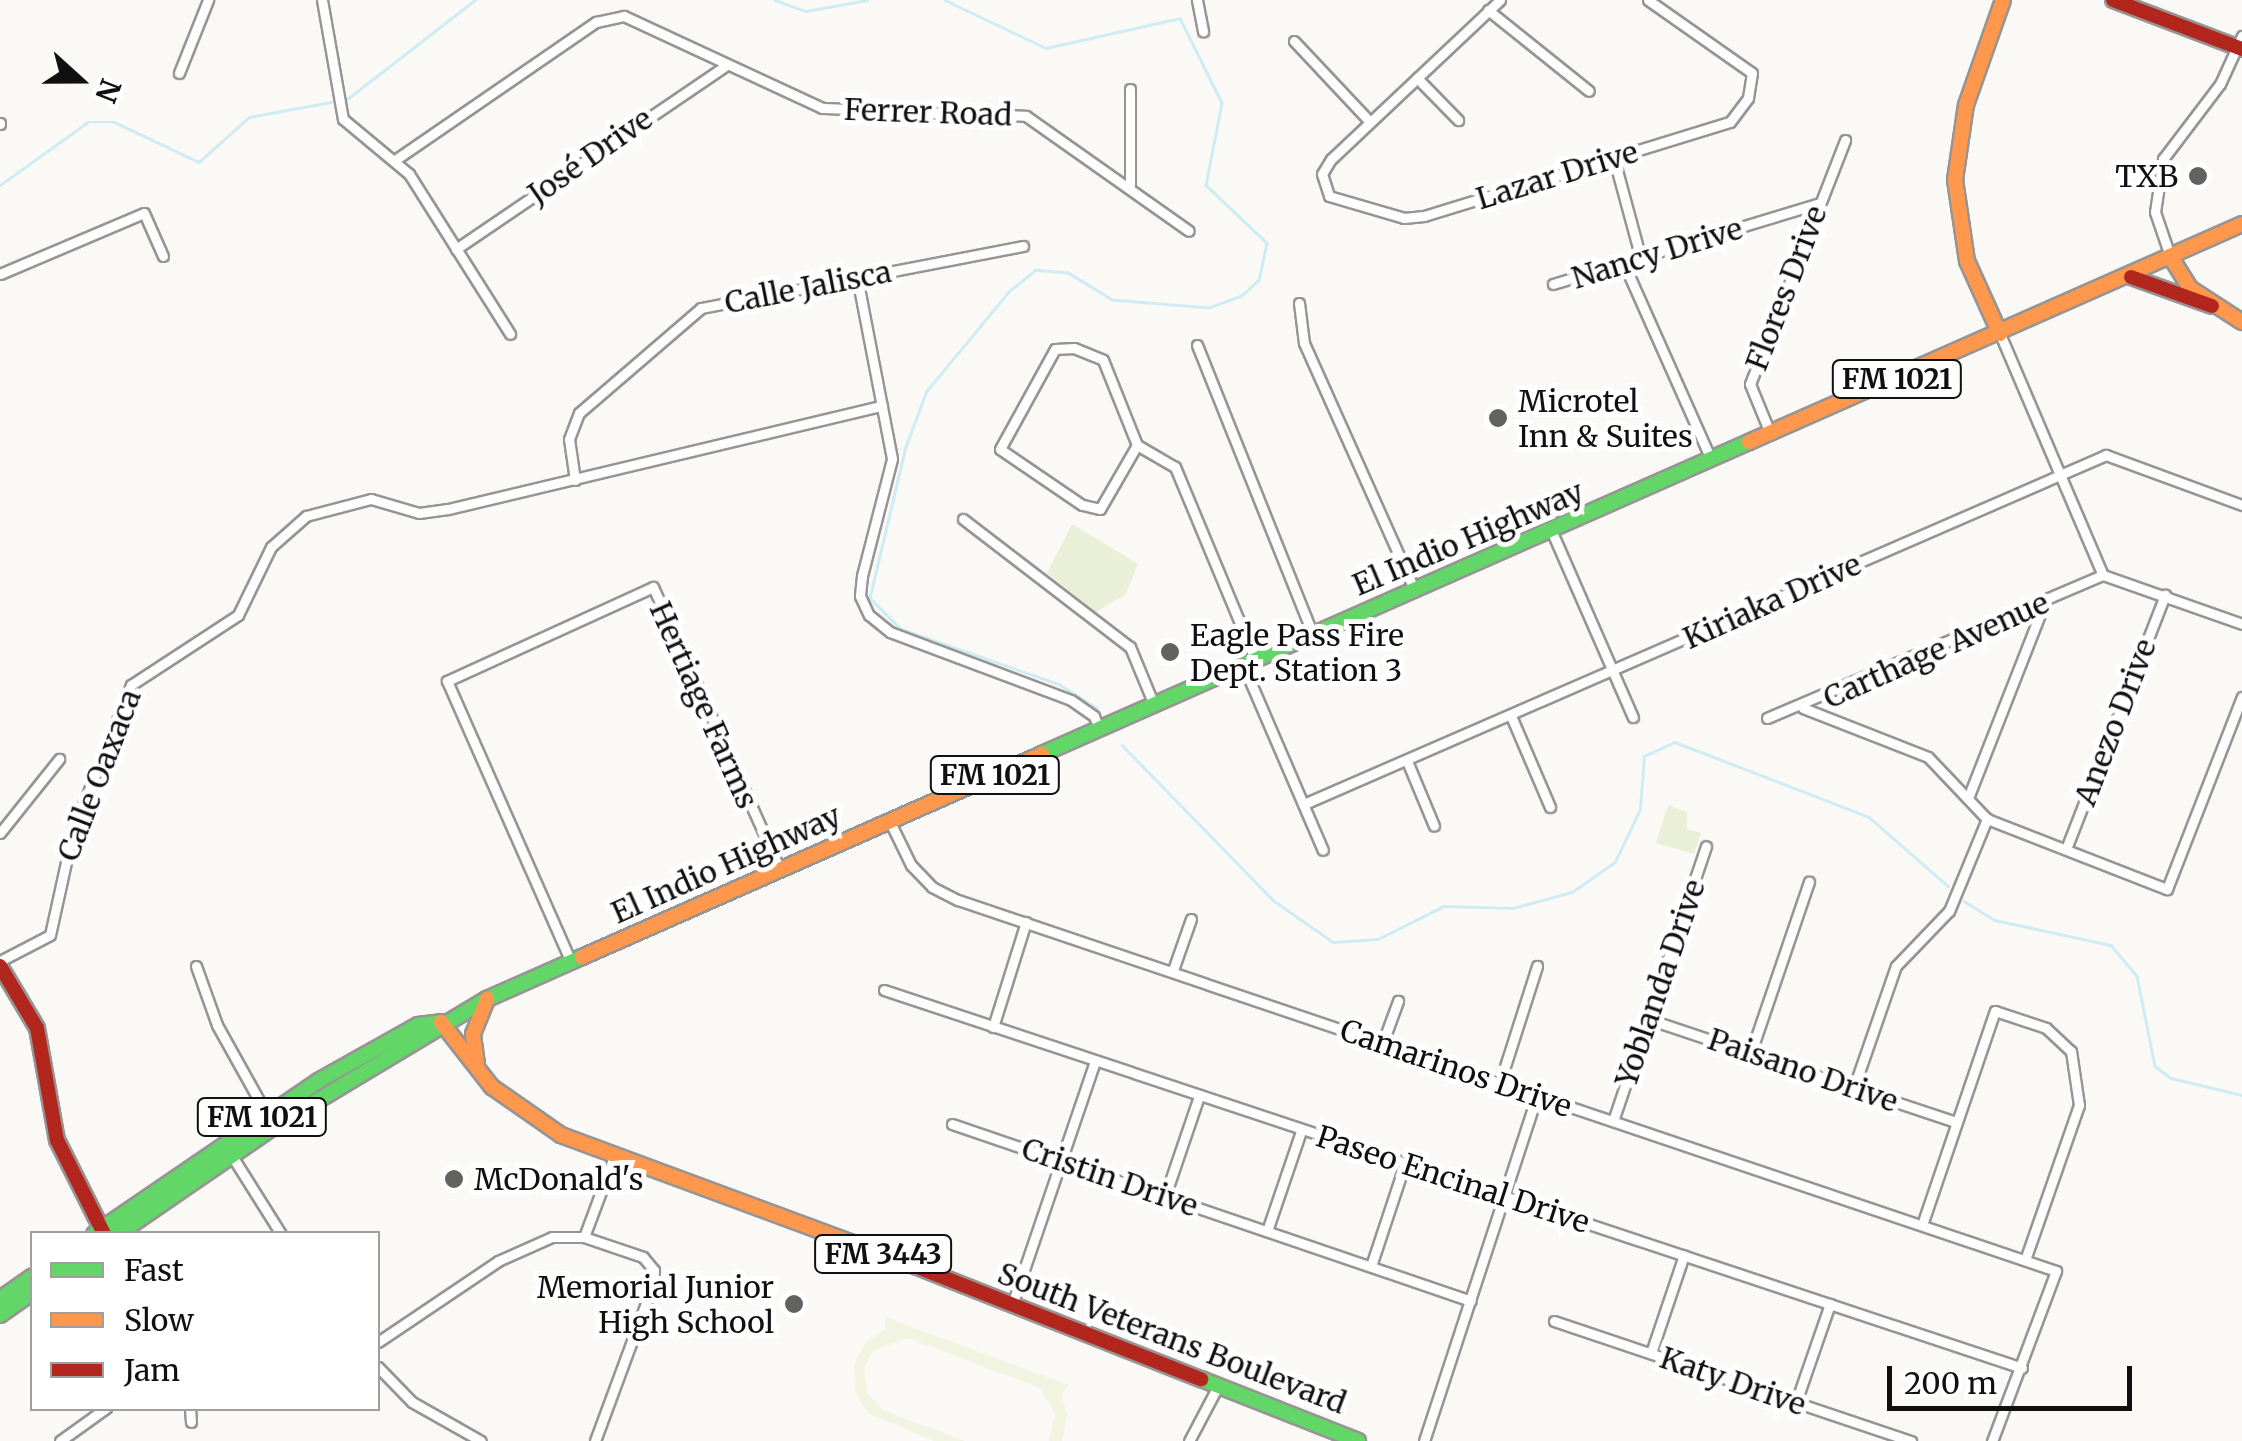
<!DOCTYPE html>
<html>
<head>
<meta charset="utf-8">
<style>
  body { margin:0 }
  #map { position:relative; width:2242px; height:1441px; overflow:hidden; background:#fbf9f6; font-family:Merriweather,serif }
  div>[style] { position:absolute }
  [style*='--x'] { left:calc(var(--x)*1px); top:calc(var(--y)*1px); width:calc(var(--w)*1px); rotate:calc(var(--a)*1deg) }
  .green>* { inset:0; background:#e9f0d7 }
  .pitch>* { inset:0; background:#f1f4e1 }
  .stream>* { height:2.5px; margin:-1.25px; padding:0 1.25px; transform-origin:1.25px; border-radius:1.25px; background:#ceecf4 }
  .roads { filter:drop-shadow(2px 0 #969594) drop-shadow(-2px 0 #969594) drop-shadow(0 2px #969594) drop-shadow(0 -2px #969594) }
  .street>* { height:9px; margin:-4.5px; padding:0 4.5px; transform-origin:4.5px; border-radius:4.5px; background:#fefefe }
  .fast>* { height:14px; margin:-7px; padding:0 7px; transform-origin:7px; border-radius:7px; background:#63d668 }
  .slow>* { height:14px; margin:-7px; padding:0 7px; transform-origin:7px; border-radius:7px; background:#ff974d }
  .jam>* { height:14px; margin:-7px; padding:0 7px; transform-origin:7px; border-radius:7px; background:#b3261e }
  .dots>* { width:28px; height:28px; translate:-50% -50%; box-sizing:border-box; border:5px solid #fff; border-radius:50% }
  span { translate:-50% -50%; white-space:nowrap; text-align:center; line-height:1.15; -webkit-text-stroke:10px #fff; paint-order:stroke }
  .shield-label span { padding:2px 8px; background:#fff; border:2px solid; border-radius:8px; -webkit-text-stroke-width:0 }
  .shield-label { font-size:28px; color:#101010; font-weight:700 }
  .street-label { font-size:30px; color:#101010 }
  .poi-label { font-size:30px; color:#101010 }
  .right { translate:-100% -50%; text-align:right }
  .left { translate:0 -50%; text-align:left }
  .legend { position:absolute; left:30px; top:1231px; width:350px; height:180px; box-sizing:border-box; background:#fff; border:2px solid #9f9f9f; margin:0; padding:12px 18px; list-style:none; font-size:30px; color:#101010 }
  .legend li { display:flex; align-items:center; gap:20px; height:50px }
  .legend b { width:50px; border:2px solid #9f9f9f }
  .north { position:absolute; left:30px; top:30px; width:100px; height:100px; -webkit-text-stroke:8px #fff; paint-order:stroke; rotate:111deg; font-size:28px; font-weight:700; line-height:40px; text-align:center; color:#101010 }
  .north::after { content:''; display:block; margin:auto; width:35px; height:45px; background:#101010; clip-path:polygon(50% 0,100% 100%,50% 72%,0 100%) }
  .scale { position:absolute; left:1887px; top:1366px; width:245px; height:45px; box-sizing:border-box; border:5px solid #101010; border-top:0; padding-left:12px; font-size:30px; line-height:35px; white-space:nowrap; color:#101010; -webkit-text-stroke:8px #fff; paint-order:stroke }
</style>
</head>
<body>
<div id="map">
  <div class="green">
    <div style="clip-path:polygon(1072px 524px,1138px 564px,1126px 594px,1096px 612px,1047px 573px)"></div>
    <div style="clip-path:polygon(1668px 805px,1687px 812px,1687px 829px,1701px 833px,1694px 854px,1656px 843px)"></div>
  </div>
  <div class="pitch">
    <div style="clip-path:polygon(885px 1317px,1069px 1385px,1061px 1395px,1067px 1414px,1062px 1441px,1049px 1441px,1055px 1414px,1040px 1388px,908px 1338px,873px 1351px,864px 1368px,867px 1393px,883px 1410px,965px 1441px,934px 1441px,869px 1414px,856px 1394px,854px 1365px,865px 1343px,885px 1329px)"></div>
  </div>
  <div class="stream">
    <div style="--x:775;--y:0;--w:33;--a:20"></div>
    <div style="--x:806;--y:11;--w:62;--a:-10.2"></div>
    <div style="--x:945;--y:0;--w:112;--a:25.4"></div>
    <div style="--x:1046;--y:48;--w:137;--a:-12.6"></div>
    <div style="--x:1180;--y:18;--w:95;--a:63.7"></div>
    <div style="--x:1222;--y:103;--w:84;--a:101"></div>
    <div style="--x:1206;--y:185;--w:84;--a:43.6"></div>
    <div style="--x:1267;--y:243;--w:38;--a:102"></div>
    <div style="--x:1259;--y:280;--w:23;--a:137"></div>
    <div style="--x:1242;--y:296;--w:35;--a:160"></div>
    <div style="--x:1209;--y:308;--w:97;--a:-175.3"></div>
    <div style="--x:1112;--y:300;--w:52;--a:-148.5"></div>
    <div style="--x:1068;--y:273;--w:32;--a:-175"></div>
    <div style="--x:1036;--y:270;--w:35;--a:141"></div>
    <div style="--x:1009;--y:292;--w:129;--a:129.6"></div>
    <div style="--x:927;--y:391;--w:60;--a:110.6"></div>
    <div style="--x:906;--y:447;--w:155;--a:103.4"></div>
    <div style="--x:870;--y:598;--w:44;--a:45"></div>
    <div style="--x:901;--y:629;--w:167;--a:19.2"></div>
    <div style="--x:1059;--y:684;--w:45;--a:32.3"></div>
    <div style="--x:346;--y:100;--w:163;--a:-37.8"></div>
    <div style="--x:0;--y:185;--w:108;--a:-35.6"></div>
    <div style="--x:88;--y:122;--w:26;--a:0"></div>
    <div style="--x:114;--y:122;--w:94;--a:25.2"></div>
    <div style="--x:199;--y:162;--w:67;--a:-42"></div>
    <div style="--x:249;--y:117;--w:83;--a:-10.4"></div>
    <div style="--x:1122;--y:745;--w:216;--a:45.7"></div>
    <div style="--x:1273;--y:900;--w:73;--a:35"></div>
    <div style="--x:1333;--y:942;--w:45;--a:-3.8"></div>
    <div style="--x:1378;--y:939;--w:74;--a:-26.6"></div>
    <div style="--x:1444;--y:906;--w:69;--a:1.7"></div>
    <div style="--x:1513;--y:908;--w:61;--a:-15.2"></div>
    <div style="--x:1572;--y:892;--w:52;--a:-34.9"></div>
    <div style="--x:1615;--y:862;--w:59;--a:-64.7"></div>
    <div style="--x:1640;--y:809;--w:53;--a:-85.7"></div>
    <div style="--x:1644;--y:756;--w:34;--a:-24"></div>
    <div style="--x:1675;--y:742;--w:208;--a:21.1"></div>
    <div style="--x:1869;--y:817;--w:105;--a:41.1"></div>
    <div style="--x:1964;--y:901;--w:36;--a:32"></div>
    <div style="--x:1995;--y:920;--w:119;--a:12.2"></div>
    <div style="--x:2111;--y:945;--w:40;--a:50"></div>
    <div style="--x:2137;--y:976;--w:92;--a:78.7"></div>
    <div style="--x:2155;--y:1066;--w:20;--a:37"></div>
    <div style="--x:2171;--y:1078;--w:73;--a:13.5"></div>
  </div>
  <div class="roads">
    <div class="street">
      <div style="--x:322;--y:0;--w:121;--a:80"></div>
      <div style="--x:343;--y:119;--w:86;--a:39.8"></div>
      <div style="--x:409;--y:174;--w:189;--a:57.7"></div>
      <div style="--x:1197;--y:0;--w:32;--a:79"></div>
      <div style="--x:1500;--y:0;--w:232;--a:136.7"></div>
      <div style="--x:1331;--y:159;--w:17;--a:121"></div>
      <div style="--x:1322;--y:174;--w:23;--a:72"></div>
      <div style="--x:1329;--y:196;--w:78;--a:16.3"></div>
      <div style="--x:1404;--y:218;--w:20;--a:-6"></div>
      <div style="--x:1424;--y:216;--w:320;--a:-17.1"></div>
      <div style="--x:1730;--y:122;--w:30;--a:-53"></div>
      <div style="--x:1748;--y:98;--w:25;--a:-81"></div>
      <div style="--x:1752;--y:73;--w:127;--a:-144.9"></div>
      <div style="--x:1488;--y:10;--w:129;--a:38.7"></div>
      <div style="--x:1294;--y:41;--w:111;--a:46.8"></div>
      <div style="--x:179;--y:73;--w:79;--a:-68.3"></div>
      <div style="--x:1417;--y:78;--w:59;--a:45.7"></div>
      <div style="--x:0;--y:123;--w:1;--a:90"></div>
      <div style="--x:1614;--y:159;--w:104;--a:74.9"></div>
      <div style="--x:395;--y:160;--w:244;--a:-34.5"></div>
      <div style="--x:596;--y:22;--w:29;--a:-12"></div>
      <div style="--x:624;--y:16;--w:218;--a:24.9"></div>
      <div style="--x:822;--y:108;--w:204;--a:2.2"></div>
      <div style="--x:1026;--y:116;--w:199;--a:35.2"></div>
      <div style="--x:1130;--y:185;--w:96;--a:-90"></div>
      <div style="--x:456;--y:249;--w:325;--a:-34.2"></div>
      <div style="--x:2170;--y:256;--w:46;--a:-108.8"></div>
      <div style="--x:2155;--y:212;--w:54;--a:-81.4"></div>
      <div style="--x:2163;--y:159;--w:94;--a:-52.8"></div>
      <div style="--x:2220;--y:84;--w:53;--a:-65.4"></div>
      <div style="--x:1624;--y:264;--w:214;--a:66"></div>
      <div style="--x:0;--y:274;--w:156;--a:-23"></div>
      <div style="--x:144;--y:213;--w:47;--a:66.2"></div>
      <div style="--x:857;--y:277;--w:185;--a:79.1"></div>
      <div style="--x:892;--y:459;--w:121;--a:104.4"></div>
      <div style="--x:862;--y:576;--w:20;--a:96"></div>
      <div style="--x:860;--y:596;--w:21;--a:65"></div>
      <div style="--x:869;--y:615;--w:27;--a:39"></div>
      <div style="--x:890;--y:632;--w:193;--a:20.6"></div>
      <div style="--x:1071;--y:700;--w:28;--a:35"></div>
      <div style="--x:1094;--y:716;--w:14;--a:69"></div>
      <div style="--x:1553;--y:284;--w:276;--a:-16.9"></div>
      <div style="--x:1299;--y:303;--w:40;--a:82.9"></div>
      <div style="--x:1304;--y:343;--w:272;--a:65.9"></div>
      <div style="--x:2000;--y:334;--w:262;--a:66.9"></div>
      <div style="--x:2103;--y:575;--w:147;--a:19.4"></div>
      <div style="--x:1197;--y:345;--w:312;--a:68.2"></div>
      <div style="--x:1770;--y:433;--w:53;--a:-112.2"></div>
      <div style="--x:1750;--y:384;--w:262;--a:-68.7"></div>
      <div style="--x:1137;--y:445;--w:74;--a:120"></div>
      <div style="--x:1100;--y:509;--w:18;--a:-167"></div>
      <div style="--x:1082;--y:505;--w:99;--a:-145.7"></div>
      <div style="--x:1000;--y:449;--w:114;--a:-61.2"></div>
      <div style="--x:1055;--y:349;--w:19;--a:-3"></div>
      <div style="--x:1074;--y:348;--w:31;--a:22"></div>
      <div style="--x:1103;--y:360;--w:92;--a:68.2"></div>
      <div style="--x:1137;--y:445;--w:44;--a:30.1"></div>
      <div style="--x:1175;--y:467;--w:211;--a:67.4"></div>
      <div style="--x:575;--y:480;--w:41;--a:-98.3"></div>
      <div style="--x:569;--y:439;--w:28;--a:-69"></div>
      <div style="--x:579;--y:413;--w:161;--a:-40.7"></div>
      <div style="--x:701;--y:308;--w:328;--a:-10.9"></div>
      <div style="--x:963;--y:519;--w:210;--a:37.5"></div>
      <div style="--x:1130;--y:647;--w:63;--a:67.5"></div>
      <div style="--x:1552;--y:532;--w:202;--a:66.4"></div>
      <div style="--x:1244;--y:667;--w:199;--a:66.7"></div>
      <div style="--x:1803;--y:708;--w:134;--a:21.4"></div>
      <div style="--x:1928;--y:757;--w:86;--a:46.4"></div>
      <div style="--x:1987;--y:819;--w:193;--a:21.3"></div>
      <div style="--x:2167;--y:889;--w:206;--a:-68.7"></div>
      <div style="--x:1511;--y:716;--w:99;--a:66.8"></div>
      <div style="--x:1767;--y:718;--w:365;--a:-23.1"></div>
      <div style="--x:1407;--y:761;--w:70;--a:67.4"></div>
      <div style="--x:1968;--y:798;--w:211;--a:-68.6"></div>
      <div style="--x:1304;--y:804;--w:875;--a:-23.52"></div>
      <div style="--x:2106;--y:455;--w:145;--a:20.2"></div>
      <div style="--x:890;--y:822;--w:48;--a:64"></div>
      <div style="--x:911;--y:865;--w:30;--a:46"></div>
      <div style="--x:932;--y:887;--w:29;--a:27"></div>
      <div style="--x:958;--y:900;--w:1159;--a:18.67"></div>
      <div style="--x:2056;--y:1271;--w:182;--a:110.6"></div>
      <div style="--x:0;--y:833;--w:95;--a:-51.4"></div>
      <div style="--x:2066;--y:849;--w:273;--a:-68.7"></div>
      <div style="--x:0;--y:961;--w:56;--a:-27.5"></div>
      <div style="--x:50;--y:935;--w:107;--a:-77.6"></div>
      <div style="--x:73;--y:830;--w:156;--a:-68.2"></div>
      <div style="--x:131;--y:685;--w:128;--a:-33.2"></div>
      <div style="--x:238;--y:615;--w:76;--a:-64.1"></div>
      <div style="--x:271;--y:547;--w:47;--a:-41.5"></div>
      <div style="--x:306;--y:516;--w:67;--a:-14.7"></div>
      <div style="--x:371;--y:499;--w:50;--a:16.3"></div>
      <div style="--x:419;--y:513;--w:29;--a:-8"></div>
      <div style="--x:448;--y:509;--w:446;--a:-13.4"></div>
      <div style="--x:571;--y:962;--w:307;--a:-113.8"></div>
      <div style="--x:447;--y:681;--w:226;--a:-24.5"></div>
      <div style="--x:653;--y:587;--w:310;--a:65.8"></div>
      <div style="--x:196;--y:966;--w:63;--a:70.4"></div>
      <div style="--x:217;--y:1025;--w:103;--a:60.9"></div>
      <div style="--x:1173;--y:970;--w:54;--a:-70.6"></div>
      <div style="--x:884;--y:990;--w:1199;--a:18.37"></div>
      <div style="--x:1648;--y:1019;--w:325;--a:18.5"></div>
      <div style="--x:993;--y:1027;--w:110;--a:-72.6"></div>
      <div style="--x:1383;--y:1042;--w:44;--a:-69.9"></div>
      <div style="--x:1751;--y:1052;--w:180;--a:-71.2"></div>
      <div style="--x:1500;--y:1082;--w:122;--a:-72.3"></div>
      <div style="--x:1854;--y:1087;--w:128;--a:-70.9"></div>
      <div style="--x:1896;--y:966;--w:76;--a:-46.1"></div>
      <div style="--x:1949;--y:911;--w:100;--a:-67.6"></div>
      <div style="--x:1613;--y:1121;--w:290;--a:-71.3"></div>
      <div style="--x:952;--y:1124;--w:548;--a:18.83"></div>
      <div style="--x:232;--y:1156;--w:92;--a:57.9"></div>
      <div style="--x:1165;--y:1196;--w:106;--a:-71.2"></div>
      <div style="--x:1922;--y:1225;--w:226;--a:-71.2"></div>
      <div style="--x:1995;--y:1011;--w:54;--a:18.4"></div>
      <div style="--x:2046;--y:1028;--w:34;--a:43"></div>
      <div style="--x:2071;--y:1051;--w:55;--a:81.6"></div>
      <div style="--x:2079;--y:1105;--w:164;--a:109.2"></div>
      <div style="--x:1267;--y:1231;--w:106;--a:-71.2"></div>
      <div style="--x:584;--y:1237;--w:89;--a:-69.5"></div>
      <div style="--x:1371;--y:1266;--w:105;--a:-71.7"></div>
      <div style="--x:1012;--y:1305;--w:258;--a:-71.2"></div>
      <div style="--x:1554;--y:1321;--w:377;--a:18.6"></div>
      <div style="--x:378;--y:1342;--w:145;--a:-34"></div>
      <div style="--x:498;--y:1261;--w:59;--a:-24"></div>
      <div style="--x:552;--y:1237;--w:32;--a:0"></div>
      <div style="--x:584;--y:1237;--w:62;--a:18.7"></div>
      <div style="--x:643;--y:1257;--w:17;--a:50"></div>
      <div style="--x:654;--y:1270;--w:14;--a:94"></div>
      <div style="--x:653;--y:1284;--w:167;--a:110.3"></div>
      <div style="--x:1651;--y:1353;--w:103;--a:-71.4"></div>
      <div style="--x:378;--y:1367;--w:49;--a:45.8"></div>
      <div style="--x:412;--y:1402;--w:79;--a:29.5"></div>
      <div style="--x:1796;--y:1402;--w:104;--a:-70.9"></div>
      <div style="--x:190;--y:1408;--w:14;--a:86"></div>
      <div style="--x:60;--y:1441;--w:57;--a:-35.7"></div>
      <div style="--x:1189;--y:1441;--w:62;--a:-62.2"></div>
      <div style="--x:1424;--y:1441;--w:364;--a:-71.9"></div>
    </div>
    <div class="fast">
      <div style="--x:1042;--y:754;--w:773;--a:-23.81"></div>
      <div style="--x:94;--y:1234;--w:271;--a:-34.3"></div>
      <div style="--x:318;--y:1081;--w:115;--a:-29.2"></div>
      <div style="--x:418;--y:1025;--w:23;--a:-7"></div>
      <div style="--x:118;--y:1234;--w:187;--a:-34.5"></div>
      <div style="--x:272;--y:1128;--w:251;--a:-31"></div>
      <div style="--x:487;--y:999;--w:104;--a:-23.9"></div>
      <div style="--x:0;--y:1299;--w:39;--a:-35"></div>
      <div style="--x:0;--y:1315;--w:39;--a:-35"></div>
      <div style="--x:1201;--y:1379;--w:169;--a:21.5"></div>
    </div>
    <div class="slow">
      <div style="--x:2170;--y:256;--w:39;--a:58"></div>
      <div style="--x:2191;--y:289;--w:61;--a:32.9"></div>
      <div style="--x:2000;--y:334;--w:80;--a:-114.3"></div>
      <div style="--x:1967;--y:261;--w:82;--a:-98.4"></div>
      <div style="--x:1955;--y:180;--w:76;--a:-81.7"></div>
      <div style="--x:1966;--y:105;--w:111;--a:-70.6"></div>
      <div style="--x:1749;--y:442;--w:539;--a:-23.85"></div>
      <div style="--x:582;--y:957;--w:503;--a:-23.81"></div>
      <div style="--x:441;--y:1022;--w:83;--a:51.9"></div>
      <div style="--x:492;--y:1087;--w:84;--a:34.8"></div>
      <div style="--x:561;--y:1135;--w:377;--a:20.3"></div>
      <div style="--x:477;--y:1064;--w:30;--a:-98"></div>
      <div style="--x:473;--y:1034;--w:38;--a:-68"></div>
    </div>
    <div class="jam">
      <div style="--x:2113;--y:0;--w:138;--a:20.8"></div>
      <div style="--x:2131;--y:277;--w:86;--a:19.7"></div>
      <div style="--x:0;--y:966;--w:72;--a:59.2"></div>
      <div style="--x:37;--y:1028;--w:114;--a:79.9"></div>
      <div style="--x:57;--y:1140;--w:105;--a:63.4"></div>
      <div style="--x:915;--y:1266;--w:308;--a:21.6"></div>
    </div>
  </div>
  <div class="dots">
    <div style="left:2198px;top:176px;background:#626260"></div>
    <div style="left:1498px;top:418px;background:#626260"></div>
    <div style="left:1170px;top:652px;background:#626260"></div>
    <div style="left:454px;top:1179px;background:#626260"></div>
    <div style="left:794px;top:1304px;background:#626260"></div>
  </div>
  <div class="shield-label">
    <span style="left:1897px;top:379px">FM 1021</span>
    <span style="left:995px;top:775px">FM 1021</span>
    <span style="left:262px;top:1117px">FM 1021</span>
    <span style="left:883px;top:1254px">FM 3443</span>
  </div>
  <div class="street-label">
    <span style="left:928px;top:112px;rotate:2deg">Ferrer Road</span>
    <span style="left:590px;top:156px;rotate:-35deg">José Drive</span>
    <span style="left:1557px;top:175px;rotate:-17deg">Lazar Drive</span>
    <span style="left:1657px;top:253px;rotate:-17deg">Nancy Drive</span>
    <span style="left:808px;top:287px;rotate:-11deg">Calle Jalisca</span>
    <span style="left:1786px;top:288px;rotate:-69deg">Flores Drive</span>
    <span style="left:1468px;top:538px;rotate:-23deg">El Indio Highway</span>
    <span style="left:1772px;top:601px;rotate:-24deg">Kiriaka Drive</span>
    <span style="left:1936px;top:650px;rotate:-24deg">Carthage Avenue</span>
    <span style="left:704px;top:705px;rotate:66deg">Hertiage Farms</span>
    <span style="left:2115px;top:722px;rotate:-69deg">Anezo Drive</span>
    <span style="left:99px;top:775px;rotate:-69deg">Calle Oaxaca</span>
    <span style="left:726px;top:864px;rotate:-24deg">El Indio Highway</span>
    <span style="left:1660px;top:983px;rotate:-71deg">Yoblanda Drive</span>
    <span style="left:1456px;top:1068px;rotate:19deg">Camarinos Drive</span>
    <span style="left:1803px;top:1070px;rotate:19deg">Paisano Drive</span>
    <span style="left:1110px;top:1177px;rotate:19deg">Cristin Drive</span>
    <span style="left:1453px;top:1179px;rotate:18deg">Paseo Encinal Drive</span>
    <span style="left:1172px;top:1338px;rotate:21deg">South Veterans Boulevard</span>
    <span style="left:1733px;top:1381px;rotate:19deg">Katy Drive</span>
  </div>
  <div class="poi-label">
    <span class="right" style="left:2178px;top:176px">TXB</span>
    <span class="left" style="left:1518px;top:418px">Microtel<br>Inn &amp; Suites</span>
    <span class="left" style="left:1190px;top:652px">Eagle Pass Fire<br>Dept. Station 3</span>
    <span class="left" style="left:474px;top:1179px">McDonald's</span>
    <span class="right" style="left:774px;top:1304px">Memorial Junior<br>High School</span>
  </div>
  <ul class="legend">
  <li><b style="height:12px;background:#63d668"></b>Fast</li>
  <li><b style="height:12px;background:#ff974d"></b>Slow</li>
  <li><b style="height:12px;background:#b3261e"></b>Jam</li>
  </ul>
  <div class="north">N</div>
  <div class="scale">200 m</div>
</div>
</body>
</html>
